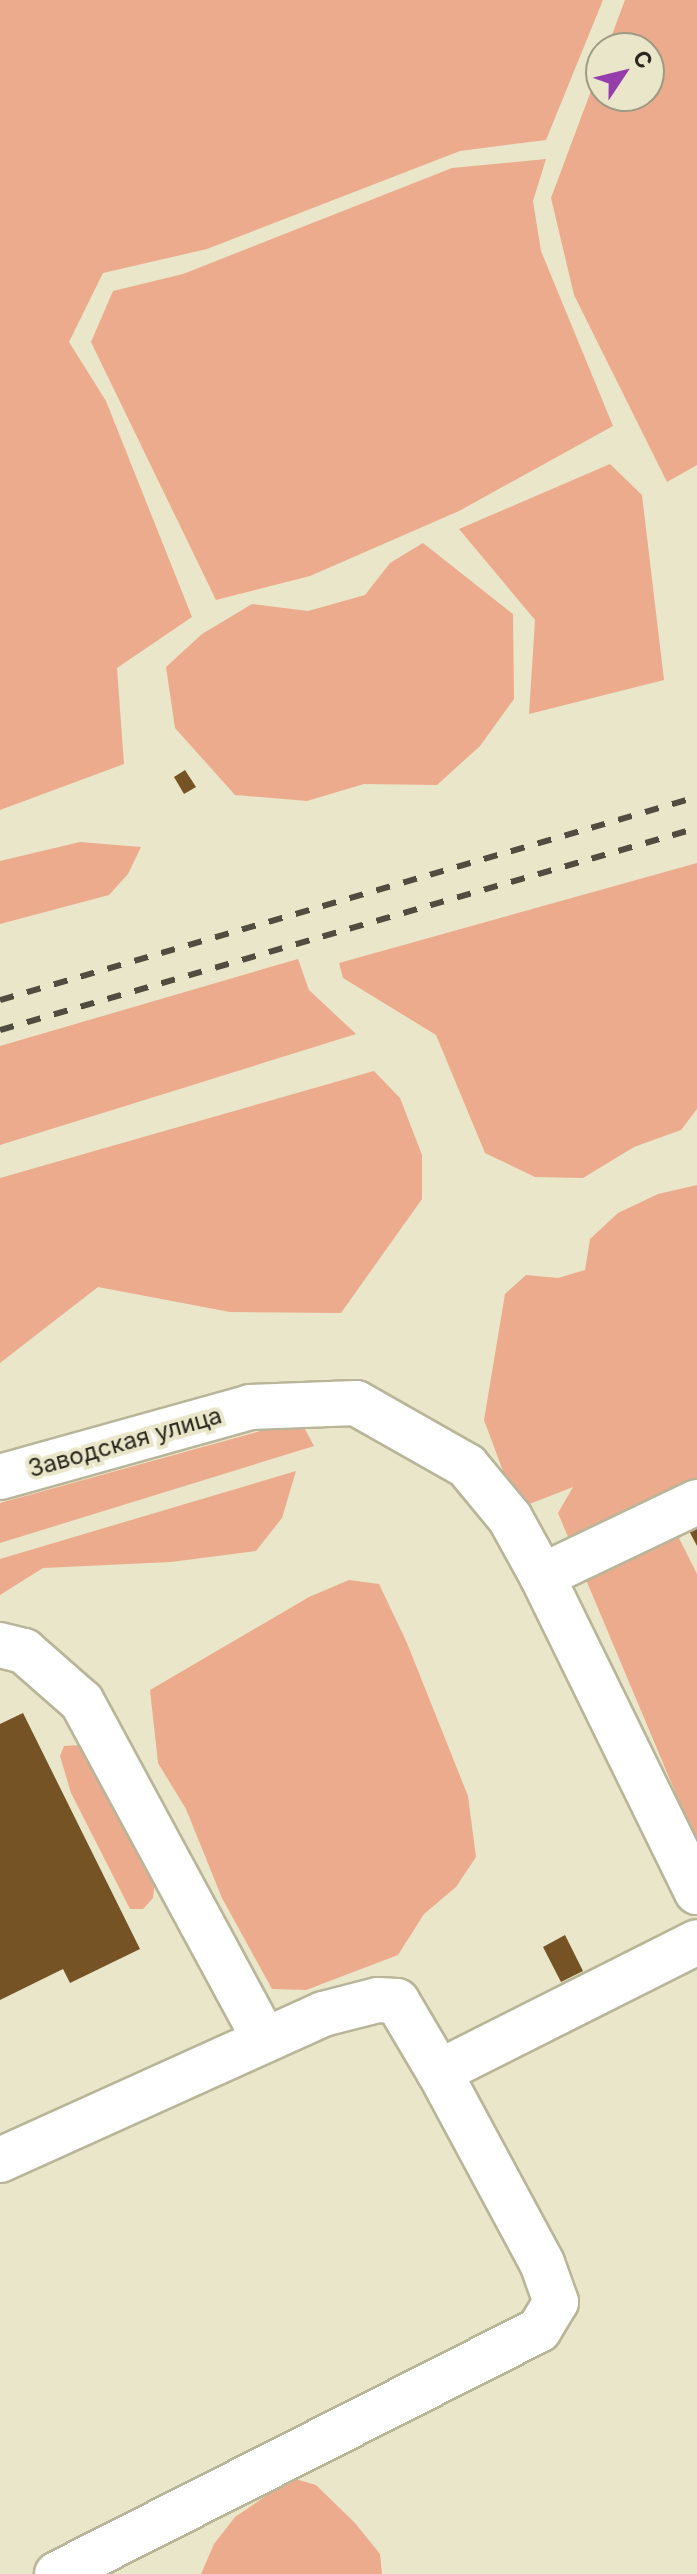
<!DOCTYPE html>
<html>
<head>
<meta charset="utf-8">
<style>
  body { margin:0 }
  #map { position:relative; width:697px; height:2574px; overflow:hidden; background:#e9e6c9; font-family:Inter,sans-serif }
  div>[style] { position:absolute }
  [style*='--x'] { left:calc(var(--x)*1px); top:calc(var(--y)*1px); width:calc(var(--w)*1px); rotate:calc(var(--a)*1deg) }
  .green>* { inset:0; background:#edab8d }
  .building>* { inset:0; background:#755324 }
  .roads { filter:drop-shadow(2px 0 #b8b599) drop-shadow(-2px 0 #b8b599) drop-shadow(0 2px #b8b599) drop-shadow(0 -2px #b8b599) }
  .minor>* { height:44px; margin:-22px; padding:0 22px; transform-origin:22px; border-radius:22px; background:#fff }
  .rail>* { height:6px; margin-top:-3px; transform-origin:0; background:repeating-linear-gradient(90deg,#504d40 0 14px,transparent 0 28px) }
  span { translate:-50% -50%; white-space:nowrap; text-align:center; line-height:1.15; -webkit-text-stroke:8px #e9e6c9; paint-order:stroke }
  .street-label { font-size:24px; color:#2a281e }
  .north { position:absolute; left:585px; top:32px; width:80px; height:80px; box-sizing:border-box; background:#e9e6c9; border:2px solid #9d9a85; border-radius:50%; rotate:55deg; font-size:22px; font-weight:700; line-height:32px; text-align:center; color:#2a281e }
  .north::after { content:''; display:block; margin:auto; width:28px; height:36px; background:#953eab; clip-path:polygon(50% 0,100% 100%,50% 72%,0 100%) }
</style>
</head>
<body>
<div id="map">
  <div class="green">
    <div style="clip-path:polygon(0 0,603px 0,546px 140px,460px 151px,207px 249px,103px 273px,69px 342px,106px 401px,192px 617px,117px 668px,124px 764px,0 810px)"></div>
    <div style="clip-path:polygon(625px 0,697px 0,697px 465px,667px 482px,574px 295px,551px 198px,601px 64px,601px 96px,649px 96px,649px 48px,607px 48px)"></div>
    <div style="clip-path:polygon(546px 159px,533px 201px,541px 251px,613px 426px,459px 511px,310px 576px,216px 600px,91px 342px,113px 291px,183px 274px,452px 168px)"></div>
    <div style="clip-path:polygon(610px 464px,642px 495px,664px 680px,529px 714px,535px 620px,459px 529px)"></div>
    <div style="clip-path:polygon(423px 543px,513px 614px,514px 699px,480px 746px,437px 785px,364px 784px,307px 801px,235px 795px,175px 728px,166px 667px,202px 634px,252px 604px,308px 611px,365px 595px,390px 563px)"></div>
    <div style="clip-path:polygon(80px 842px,141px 847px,128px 874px,109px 895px,0 924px,0 861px)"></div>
    <div style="clip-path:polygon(697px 863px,697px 1109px,681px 1130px,634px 1147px,583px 1178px,535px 1177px,485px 1153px,436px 1035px,343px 978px,339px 963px)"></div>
    <div style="clip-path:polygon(298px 959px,309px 990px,356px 1034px,0 1145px,0 1046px)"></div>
    <div style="clip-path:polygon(374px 1071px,400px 1098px,422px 1155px,422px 1199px,341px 1313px,230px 1312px,98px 1287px,0 1363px,0 1178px)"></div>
    <div style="clip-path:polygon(697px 1185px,697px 1487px,668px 1516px,697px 1574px,697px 1844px,558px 1513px,573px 1487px,527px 1505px,512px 1495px,484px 1420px,505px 1294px,526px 1275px,558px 1278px,585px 1270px,590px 1239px,618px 1213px,658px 1194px)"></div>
    <div style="clip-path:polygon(300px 1420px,314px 1446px,0 1543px,0 1503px)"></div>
    <div style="clip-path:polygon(296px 1471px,282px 1518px,256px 1551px,171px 1562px,43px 1568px,0 1595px,0 1559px)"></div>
    <div style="clip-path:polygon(349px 1580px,379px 1584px,407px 1643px,468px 1796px,476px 1857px,456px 1887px,424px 1914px,398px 1955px,306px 1990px,272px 1989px,222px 1898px,186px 1809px,158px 1763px,150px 1690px,309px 1597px)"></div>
    <div style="clip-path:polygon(81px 1745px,155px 1882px,153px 1898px,143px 1909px,130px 1909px,71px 1793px,60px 1756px,64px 1746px)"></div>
    <div style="clip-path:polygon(292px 2478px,316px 2485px,355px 2523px,380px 2554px,382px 2574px,201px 2574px,214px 2544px,235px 2517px)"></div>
  </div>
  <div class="building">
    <div style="clip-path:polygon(185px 770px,196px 787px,184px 794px,174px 777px)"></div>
    <div style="clip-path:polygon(697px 1522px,697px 1546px,687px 1527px)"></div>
    <div style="clip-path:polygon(23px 1713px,140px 1949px,70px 1983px,63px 1969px,0 2000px,0 1724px)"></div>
    <div style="clip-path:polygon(565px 1935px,583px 1971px,561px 1982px,543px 1947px)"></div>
  </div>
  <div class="roads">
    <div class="minor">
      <div style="--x:0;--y:1477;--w:260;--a:-15.6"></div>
      <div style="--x:250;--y:1407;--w:106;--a:-2.2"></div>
      <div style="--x:356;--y:1403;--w:128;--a:29.6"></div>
      <div style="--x:467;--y:1466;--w:67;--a:50.4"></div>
      <div style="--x:510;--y:1518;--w:66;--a:61.1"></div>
      <div style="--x:542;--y:1576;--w:352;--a:63.9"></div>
      <div style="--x:542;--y:1576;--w:172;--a:-25.5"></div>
      <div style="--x:0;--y:1645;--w:25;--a:14"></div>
      <div style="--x:24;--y:1651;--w:77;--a:41.3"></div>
      <div style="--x:82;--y:1702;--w:384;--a:61.6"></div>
      <div style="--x:0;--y:2160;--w:354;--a:-24.3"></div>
      <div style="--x:323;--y:2014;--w:57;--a:-14.3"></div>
      <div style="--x:378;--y:2000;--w:19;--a:3"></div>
      <div style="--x:397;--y:2001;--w:82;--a:59.4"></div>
      <div style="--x:439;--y:2072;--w:289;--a:-26.7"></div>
      <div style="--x:57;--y:2574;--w:540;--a:-26.85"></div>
      <div style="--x:539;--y:2330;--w:33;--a:-59"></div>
      <div style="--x:556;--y:2302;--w:41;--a:-109.7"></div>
      <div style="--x:542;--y:2263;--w:217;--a:-118.3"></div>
    </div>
  </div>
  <div class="rail">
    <div style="--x:0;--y:1000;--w:726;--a:-16.24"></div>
    <div style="--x:0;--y:1030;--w:726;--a:-16.16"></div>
  </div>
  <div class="street-label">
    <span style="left:125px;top:1442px;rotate:-16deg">Заводская улица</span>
  </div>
  <div class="north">С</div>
</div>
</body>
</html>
